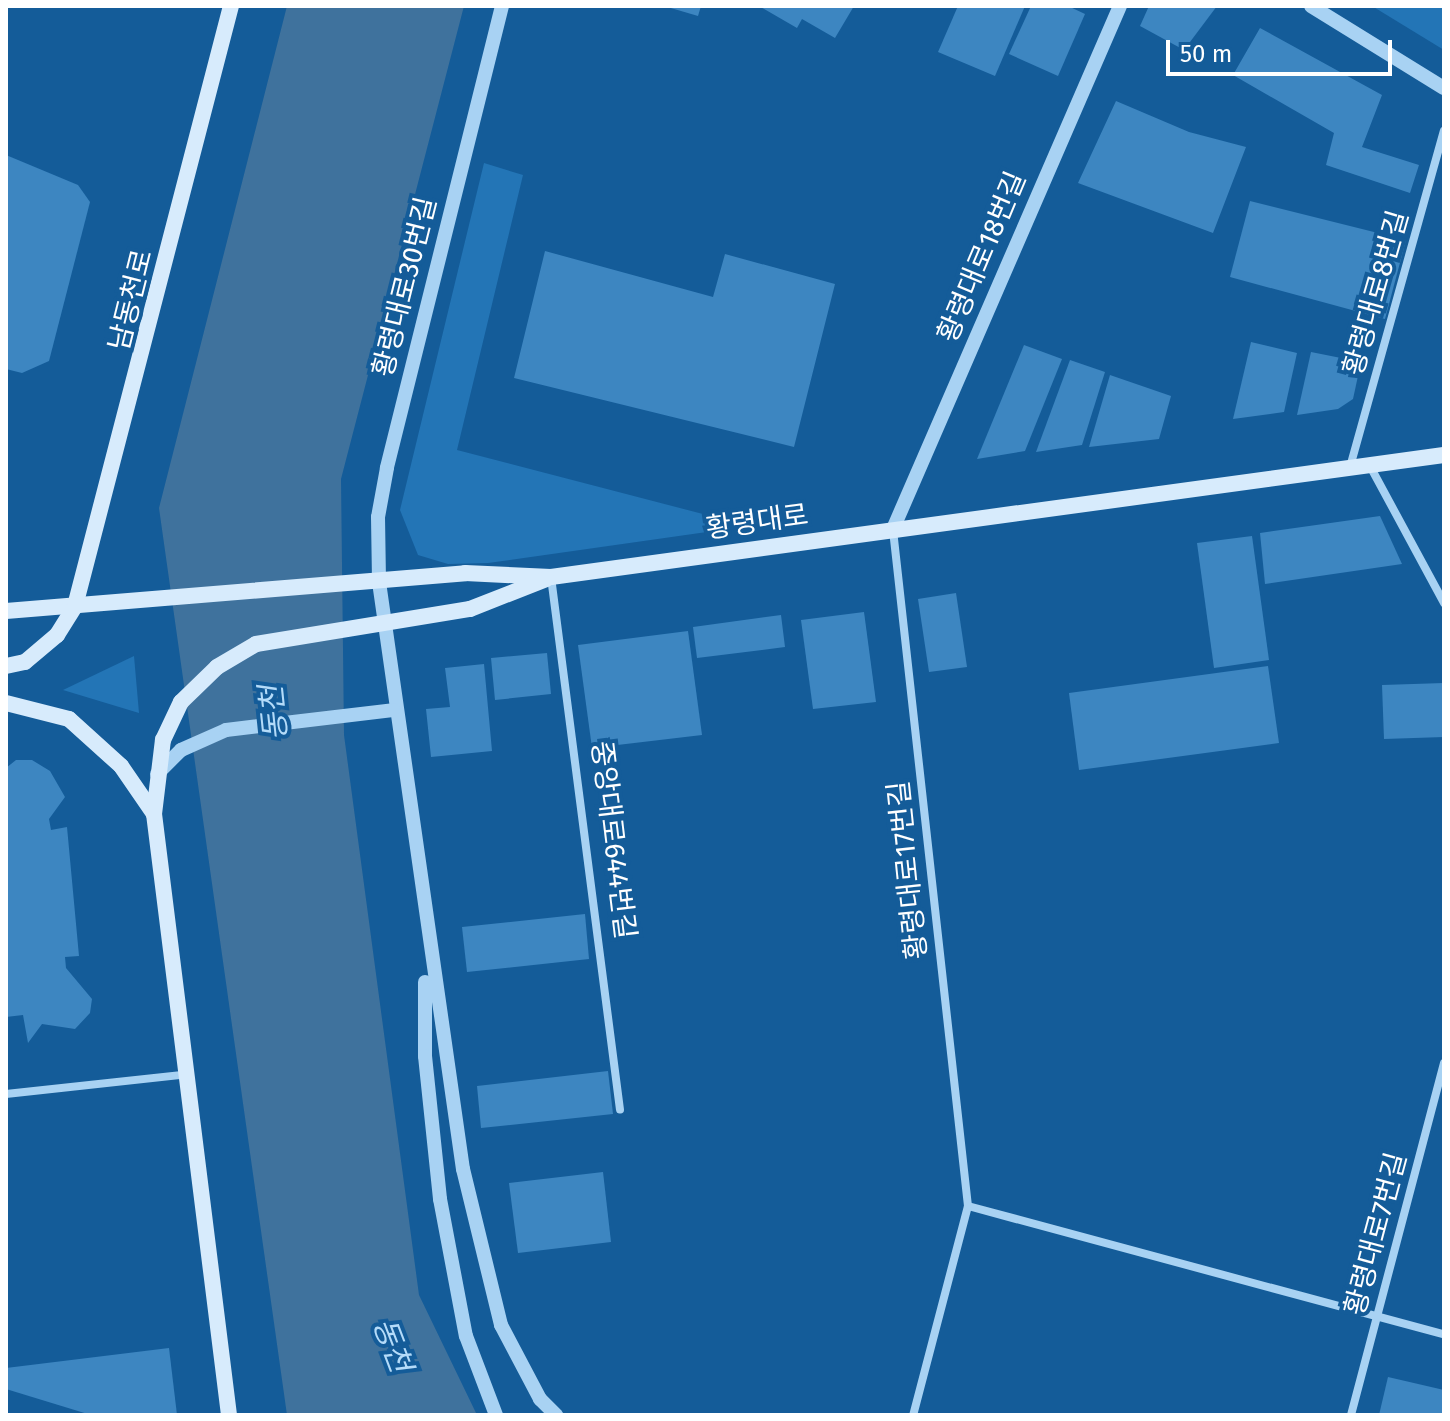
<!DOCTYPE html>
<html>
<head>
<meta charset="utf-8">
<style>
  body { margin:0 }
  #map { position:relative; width:1450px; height:1421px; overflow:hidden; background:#145c99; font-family:"Fira Sans","Noto Sans KR",sans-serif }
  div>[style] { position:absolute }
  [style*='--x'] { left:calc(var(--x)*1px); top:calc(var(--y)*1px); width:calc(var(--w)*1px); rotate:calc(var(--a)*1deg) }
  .green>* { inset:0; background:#2375b6 }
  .water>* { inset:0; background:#3f729d }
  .building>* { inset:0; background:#3d86c1 }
  .minor>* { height:8px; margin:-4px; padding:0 4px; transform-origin:4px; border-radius:4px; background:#a8d2f3 }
  .tertiary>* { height:14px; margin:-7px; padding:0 7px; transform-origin:7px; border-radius:7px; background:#a8d2f3 }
  .secondary>* { height:16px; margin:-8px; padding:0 8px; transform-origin:8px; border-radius:8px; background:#d7ebfc }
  span { translate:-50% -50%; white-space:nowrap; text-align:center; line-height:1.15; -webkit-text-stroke:8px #145c99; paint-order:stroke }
  .street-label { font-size:28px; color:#fff }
  .water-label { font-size:30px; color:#b4dbf9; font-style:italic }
  .frame { position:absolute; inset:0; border:8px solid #fff; pointer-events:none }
  .scale { position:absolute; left:1166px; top:40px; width:226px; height:36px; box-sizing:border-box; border:4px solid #fff; border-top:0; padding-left:10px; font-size:24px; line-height:28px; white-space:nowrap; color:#fff; -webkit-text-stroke:6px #145c99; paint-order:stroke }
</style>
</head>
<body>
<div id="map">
  <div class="green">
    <div style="clip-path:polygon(1372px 6px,1444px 6px,1444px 50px)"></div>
    <div style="clip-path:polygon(484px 163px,523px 175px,457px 450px,749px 526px,488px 563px,448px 564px,418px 555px,400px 510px)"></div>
    <div style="clip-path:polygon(134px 656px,139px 713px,63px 690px)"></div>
  </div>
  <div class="water">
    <div style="clip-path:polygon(287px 6px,464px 6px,341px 479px,344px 735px,419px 1295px,477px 1415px,287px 1415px,159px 508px)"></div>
  </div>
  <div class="building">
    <div style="clip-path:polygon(664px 6px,701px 6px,698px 16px)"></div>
    <div style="clip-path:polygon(759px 6px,854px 6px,835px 38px,802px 19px,797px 28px)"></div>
    <div style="clip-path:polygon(958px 6px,1025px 6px,995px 76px,938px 52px)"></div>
    <div style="clip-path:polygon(1031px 6px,1068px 6px,1085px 14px,1058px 76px,1009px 54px)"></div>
    <div style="clip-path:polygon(1149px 6px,1217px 6px,1184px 50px,1140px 26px)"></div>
    <div style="clip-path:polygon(1260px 28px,1382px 95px,1362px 147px,1419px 165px,1410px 193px,1326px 165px,1334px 133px,1233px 75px)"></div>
    <div style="clip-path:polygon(1116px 101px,1189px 132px,1246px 147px,1213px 233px,1078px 183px)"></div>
    <div style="clip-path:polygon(6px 155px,78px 185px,90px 202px,49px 361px,22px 373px,6px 369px)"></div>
    <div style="clip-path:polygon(1250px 201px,1406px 240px,1385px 319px,1230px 277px)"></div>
    <div style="clip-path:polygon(545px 251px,713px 297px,725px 254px,835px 284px,794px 447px,514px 378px)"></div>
    <div style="clip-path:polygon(1251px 342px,1297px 353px,1284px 412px,1233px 419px)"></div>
    <div style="clip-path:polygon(1024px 345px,1062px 359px,1025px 451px,977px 459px)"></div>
    <div style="clip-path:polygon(1311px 352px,1361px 362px,1353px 399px,1338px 409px,1297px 415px)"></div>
    <div style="clip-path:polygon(1070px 360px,1105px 372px,1082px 445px,1036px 452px)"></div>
    <div style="clip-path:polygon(1110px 375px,1171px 396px,1159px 439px,1089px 447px)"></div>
    <div style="clip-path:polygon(1380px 516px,1402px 564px,1265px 584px,1260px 533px)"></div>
    <div style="clip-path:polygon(1252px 536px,1269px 660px,1214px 668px,1197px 543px)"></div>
    <div style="clip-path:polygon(956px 593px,967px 667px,929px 672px,918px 599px)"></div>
    <div style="clip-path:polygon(864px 612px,876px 702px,813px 709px,801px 620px)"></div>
    <div style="clip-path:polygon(781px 615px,785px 647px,697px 658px,693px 627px)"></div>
    <div style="clip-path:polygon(688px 631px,702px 735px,592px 748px,578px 645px)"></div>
    <div style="clip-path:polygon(547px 653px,551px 694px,495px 700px,491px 658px)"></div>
    <div style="clip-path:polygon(484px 664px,492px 751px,431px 757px,426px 709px,450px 707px,445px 668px)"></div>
    <div style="clip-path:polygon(1268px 666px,1279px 743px,1079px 770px,1069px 693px)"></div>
    <div style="clip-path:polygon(1444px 683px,1444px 737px,1384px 739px,1382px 685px)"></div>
    <div style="clip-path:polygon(16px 760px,32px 760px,50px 771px,65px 797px,49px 819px,51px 830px,67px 827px,79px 956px,65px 957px,66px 968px,92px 999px,90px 1013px,75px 1029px,42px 1024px,28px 1043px,23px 1015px,6px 1017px,6px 768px)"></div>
    <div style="clip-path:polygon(585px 914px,589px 959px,467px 972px,462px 927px)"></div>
    <div style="clip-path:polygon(608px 1071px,613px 1114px,481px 1128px,477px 1086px)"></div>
    <div style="clip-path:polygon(603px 1172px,611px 1242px,518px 1253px,509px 1183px)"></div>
    <div style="clip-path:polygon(169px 1348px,177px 1415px,91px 1415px,6px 1389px,6px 1368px)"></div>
    <div style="clip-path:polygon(1388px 1377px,1444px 1390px,1444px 1415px,1379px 1415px)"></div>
  </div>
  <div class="minor">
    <div style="--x:1370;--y:466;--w:156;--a:61.6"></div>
    <div style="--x:1350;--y:467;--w:349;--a:-74.4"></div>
    <div style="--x:893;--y:530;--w:680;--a:83.67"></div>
    <div style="--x:968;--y:1206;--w:216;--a:104.7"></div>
    <div style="--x:551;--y:577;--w:537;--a:82.62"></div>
    <div style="--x:6;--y:1094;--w:177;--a:-6.2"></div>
    <div style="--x:968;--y:1206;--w:493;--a:15.1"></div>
    <div style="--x:1351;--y:1415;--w:364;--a:-75.2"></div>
  </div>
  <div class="tertiary">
    <div style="--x:502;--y:6;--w:476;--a:104"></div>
    <div style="--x:387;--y:468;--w:50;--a:100.4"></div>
    <div style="--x:378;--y:517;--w:65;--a:89.1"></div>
    <div style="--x:379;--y:582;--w:593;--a:81.86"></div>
    <div style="--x:463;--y:1169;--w:161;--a:76.3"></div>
    <div style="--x:501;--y:1325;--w:84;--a:62.2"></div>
    <div style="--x:540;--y:1399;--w:23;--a:45"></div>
    <div style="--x:1311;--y:6;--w:156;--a:31.7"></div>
    <div style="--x:893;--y:529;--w:570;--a:-66.54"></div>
    <div style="--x:157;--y:774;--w:34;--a:-45"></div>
    <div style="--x:181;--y:750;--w:49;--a:-24"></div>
    <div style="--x:226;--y:730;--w:168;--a:-6.8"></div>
    <div style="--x:425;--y:982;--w:74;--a:90"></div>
    <div style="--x:425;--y:1056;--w:144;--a:84"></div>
    <div style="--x:440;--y:1199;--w:139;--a:79.3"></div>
    <div style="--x:466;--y:1336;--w:85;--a:69.2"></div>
  </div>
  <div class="secondary">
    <div style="--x:6;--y:611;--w:461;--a:-4.7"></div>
    <div style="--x:465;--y:573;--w:86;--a:2.7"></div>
    <div style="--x:551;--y:577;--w:901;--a:-7.78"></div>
    <div style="--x:6;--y:666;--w:19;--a:-12"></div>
    <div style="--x:25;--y:662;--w:42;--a:-40.2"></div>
    <div style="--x:57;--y:635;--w:34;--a:-58"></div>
    <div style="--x:75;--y:606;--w:620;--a:-75.43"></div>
    <div style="--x:6;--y:703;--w:65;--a:14.3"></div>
    <div style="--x:69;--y:719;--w:70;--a:42.1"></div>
    <div style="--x:121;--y:766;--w:58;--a:55.5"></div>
    <div style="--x:229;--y:1415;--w:606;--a:-97.11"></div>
    <div style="--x:154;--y:814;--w:75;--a:-83.1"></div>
    <div style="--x:163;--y:740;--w:42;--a:-64.7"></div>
    <div style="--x:181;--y:702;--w:50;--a:-44.2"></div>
    <div style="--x:217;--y:667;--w:45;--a:-30.5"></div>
    <div style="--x:256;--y:644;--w:217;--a:-9.3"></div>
    <div style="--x:470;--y:609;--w:82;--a:-21.5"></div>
  </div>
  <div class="street-label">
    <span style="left:982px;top:257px;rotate:-67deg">황령대로18번길</span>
    <span style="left:405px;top:287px;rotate:-76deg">황령대로30번길</span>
    <span style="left:1376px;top:293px;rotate:-74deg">황령대로8번길</span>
    <span style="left:131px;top:300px;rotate:-76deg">남동천로</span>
    <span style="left:757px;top:522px;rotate:-8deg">황령대로</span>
    <span style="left:613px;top:840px;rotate:83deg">중앙대로644번길</span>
    <span style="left:908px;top:870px;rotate:-96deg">황령대로17번길</span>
    <span style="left:1376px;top:1234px;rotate:-75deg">황령대로7번길</span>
  </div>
  <div class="water-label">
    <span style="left:274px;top:713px;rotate:-96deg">동천</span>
    <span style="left:392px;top:1345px;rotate:69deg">동천</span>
  </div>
  <div class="frame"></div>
  <div class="scale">50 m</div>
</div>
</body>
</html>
